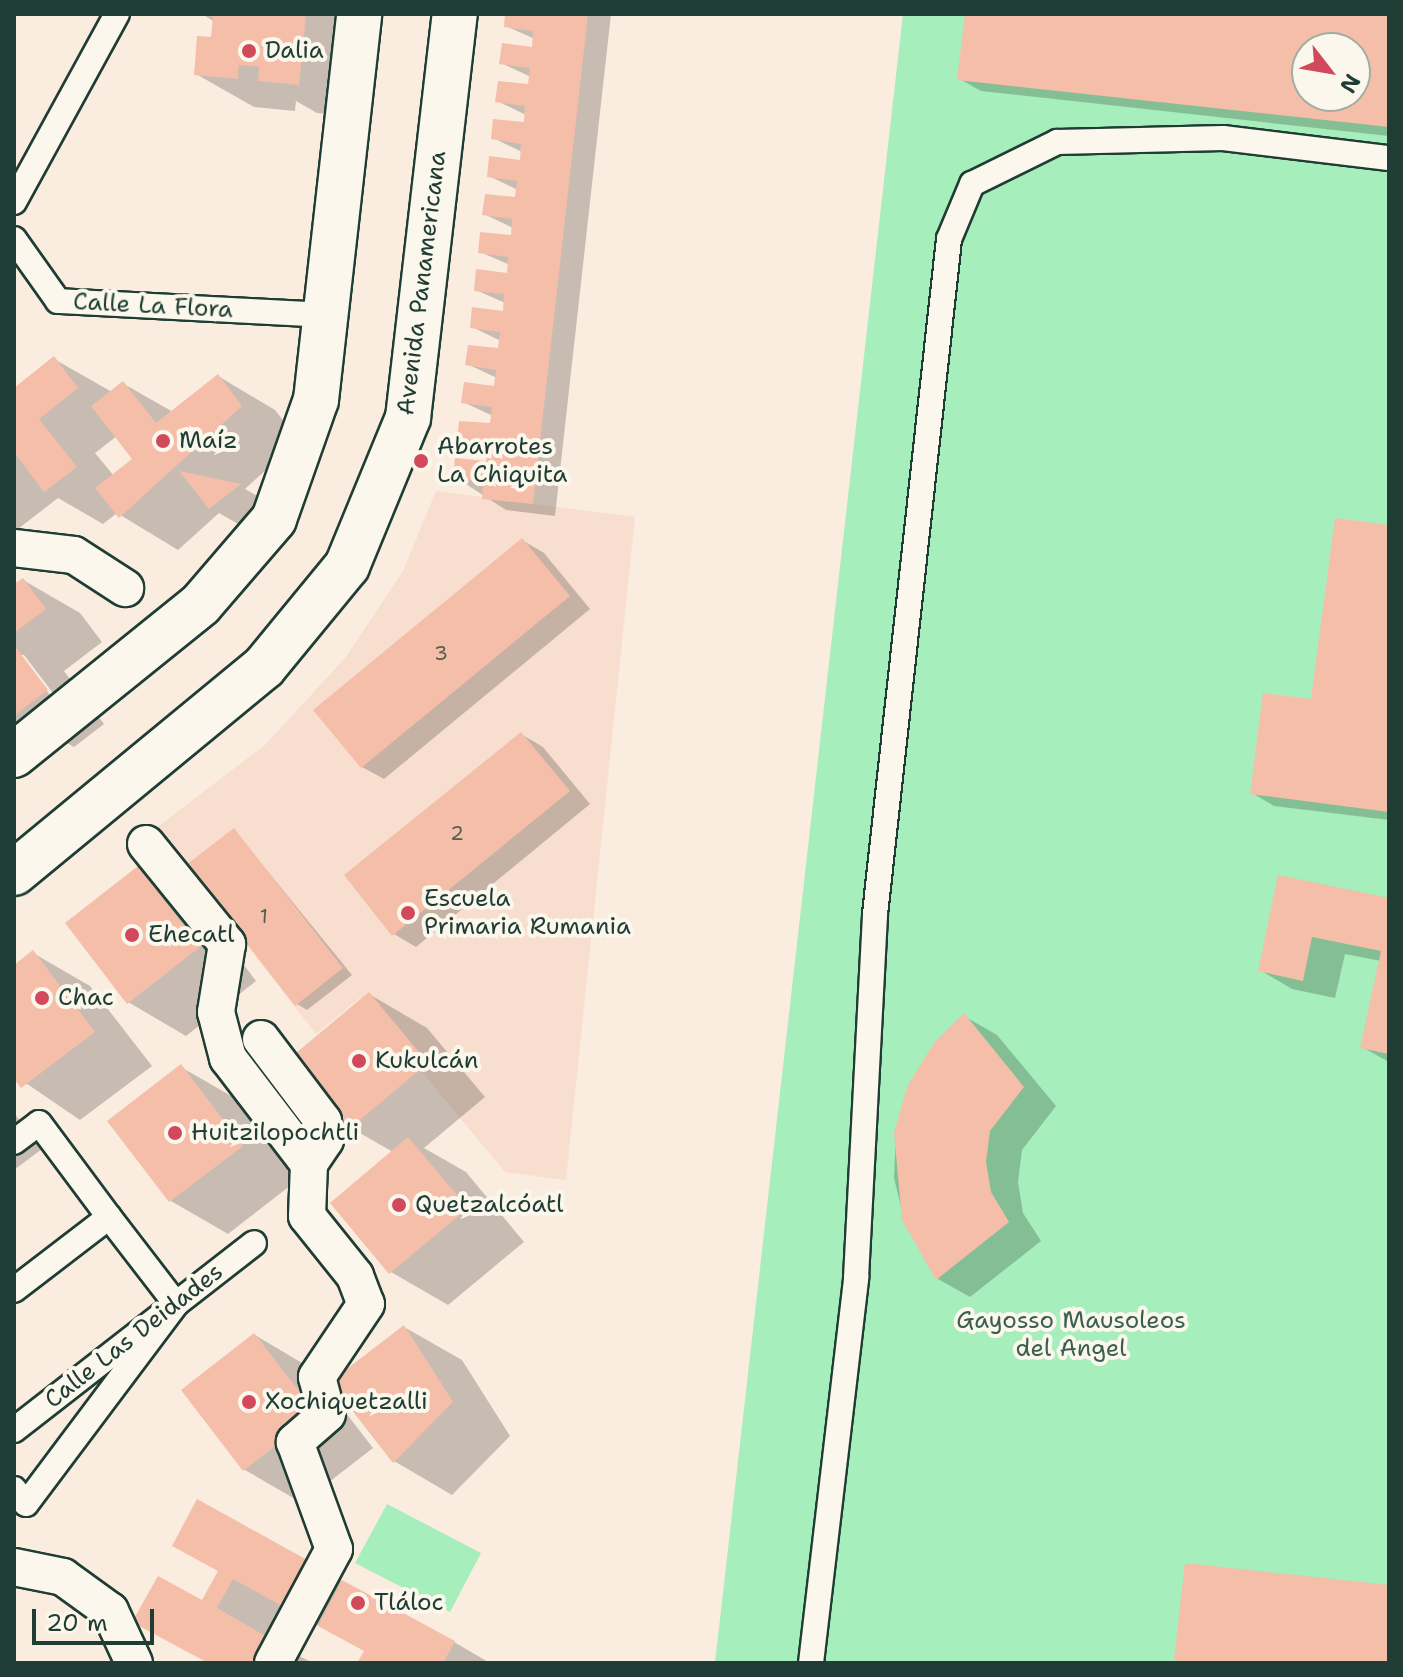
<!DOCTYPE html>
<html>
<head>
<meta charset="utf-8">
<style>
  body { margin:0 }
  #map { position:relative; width:1403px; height:1677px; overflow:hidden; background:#faecdf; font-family:"Shantell Sans",sans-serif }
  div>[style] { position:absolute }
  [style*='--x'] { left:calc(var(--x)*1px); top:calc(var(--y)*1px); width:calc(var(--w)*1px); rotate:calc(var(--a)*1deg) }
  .built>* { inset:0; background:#f8decf }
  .green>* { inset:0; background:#a6eebb }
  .shadow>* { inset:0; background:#0003 }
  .building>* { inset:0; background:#f5bea9 }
  .roads { filter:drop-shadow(2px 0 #1f3d34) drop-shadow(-2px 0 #1f3d34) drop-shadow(0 2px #1f3d34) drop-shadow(0 -2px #1f3d34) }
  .service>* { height:24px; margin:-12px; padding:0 12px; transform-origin:12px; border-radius:12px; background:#fbf7ec }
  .pedestrian>* { height:36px; margin:-18px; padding:0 18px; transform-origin:18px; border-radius:18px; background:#fbf7ec }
  .tertiary>* { height:44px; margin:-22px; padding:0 22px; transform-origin:22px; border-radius:22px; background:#fbf7ec }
  .dots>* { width:22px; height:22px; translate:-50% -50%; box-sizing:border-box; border:4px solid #fbf7ec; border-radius:50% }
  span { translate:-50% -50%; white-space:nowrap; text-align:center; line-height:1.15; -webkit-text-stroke:8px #fbf7ec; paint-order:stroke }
  .number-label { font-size:20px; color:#545d51 }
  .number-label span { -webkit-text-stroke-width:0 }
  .poi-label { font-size:24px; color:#1f3d34 }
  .left { translate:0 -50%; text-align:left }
  .street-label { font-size:24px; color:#1f3d34 }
  .park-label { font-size:24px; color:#3a604f }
  .frame { position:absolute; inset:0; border:16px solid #1f3d34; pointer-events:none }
  .north { position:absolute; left:1291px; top:32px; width:80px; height:80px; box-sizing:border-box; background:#fbf7ec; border:2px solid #a3ada2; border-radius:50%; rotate:121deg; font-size:22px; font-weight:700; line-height:32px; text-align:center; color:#1f3d34 }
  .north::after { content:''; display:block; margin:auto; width:28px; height:36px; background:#d1495b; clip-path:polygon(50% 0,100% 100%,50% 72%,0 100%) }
  .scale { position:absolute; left:32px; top:1609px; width:122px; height:36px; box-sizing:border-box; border:4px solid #1f3d34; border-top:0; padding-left:10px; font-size:24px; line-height:28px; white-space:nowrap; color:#1f3d34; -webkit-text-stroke:6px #fbf7ec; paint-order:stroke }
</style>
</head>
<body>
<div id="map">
  <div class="built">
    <div style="clip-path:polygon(436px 491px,635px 517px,566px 1180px,505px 1172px,360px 998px,316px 1034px,156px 828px,265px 745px,346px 657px,403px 571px)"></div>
  </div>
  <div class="green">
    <div style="clip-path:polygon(evenodd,903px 14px,1389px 14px,1389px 1663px,715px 1663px,903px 14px,1307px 48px,1355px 48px,1355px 96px,1307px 96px,1307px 48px)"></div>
    <div style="clip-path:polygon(387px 1504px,481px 1553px,450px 1612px,355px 1563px)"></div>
  </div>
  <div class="shadow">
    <div style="clip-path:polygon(202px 14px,348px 14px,357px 117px,317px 113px,296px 101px,295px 111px,254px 107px,196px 74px,213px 39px,215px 22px)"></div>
    <div style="clip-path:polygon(507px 14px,611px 14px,555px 516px,506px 510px,455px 477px,488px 463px,489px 453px,460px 440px,492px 425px,493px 416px,463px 402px,496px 388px,497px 378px,467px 364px,500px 350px,501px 341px,472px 327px,505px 313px,505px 303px,476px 290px,508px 275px,510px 265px,480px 252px,512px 237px,513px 228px,484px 214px,517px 200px,518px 190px,489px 176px,522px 162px,522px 152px,493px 138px,526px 124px,526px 115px,497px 101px,529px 87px,531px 77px,501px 63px,534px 49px,535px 39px,506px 26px)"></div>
    <div style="clip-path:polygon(evenodd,967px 14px,1389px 14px,1389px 136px,981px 91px,960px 79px,967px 14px,1307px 48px,1355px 48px,1355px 96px,1307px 96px,1307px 48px)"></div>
    <div style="clip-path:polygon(evenodd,54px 359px,112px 392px,124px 384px,173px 412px,218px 376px,275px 410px,299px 440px,245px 489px,296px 518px,268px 541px,219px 513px,178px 550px,117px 513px,103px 524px,58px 498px,14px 532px,14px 390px,54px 359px,117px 436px,135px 459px,114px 476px,95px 453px,117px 436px)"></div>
    <div style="clip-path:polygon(1389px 527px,1389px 820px,1274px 806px,1252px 793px,1313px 701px)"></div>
    <div style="clip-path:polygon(522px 540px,544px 553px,590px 609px,384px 779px,362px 767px)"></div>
    <div style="clip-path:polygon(evenodd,23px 580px,80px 613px,102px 642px,64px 671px,104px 724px,74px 747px,24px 718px,14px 725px,14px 587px,23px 580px,19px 655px,24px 655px,56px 697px,53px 699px,19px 655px)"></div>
    <div style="clip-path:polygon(521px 734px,543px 747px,590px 804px,416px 947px,394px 934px)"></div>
    <div style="clip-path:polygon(234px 830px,352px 975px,307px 1010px,297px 1004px)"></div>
    <div style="clip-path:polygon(138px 868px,196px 901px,256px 981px,186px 1036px,128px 1002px)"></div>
    <div style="clip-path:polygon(1280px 877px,1389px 900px,1389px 1062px,1362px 1047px,1381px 961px,1345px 954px,1335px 998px,1292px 989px,1260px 970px)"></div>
    <div style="clip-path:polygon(33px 953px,90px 986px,152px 1066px,80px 1120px,14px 1075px,14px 967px)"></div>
    <div style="clip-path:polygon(369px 994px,427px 1028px,485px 1097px,424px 1148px,466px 1172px,524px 1242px,448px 1305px,391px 1272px,393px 1152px,351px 1128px,293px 1058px)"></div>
    <div style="clip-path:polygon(964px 1016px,997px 1035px,1056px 1106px,1022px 1150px,1018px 1182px,1023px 1213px,1041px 1241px,970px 1297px,938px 1279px,904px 1219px,894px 1178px,896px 1133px)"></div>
    <div style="clip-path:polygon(181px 1067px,238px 1100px,299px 1179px,228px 1234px,171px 1201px,109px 1121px)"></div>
    <div style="clip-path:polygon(14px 1113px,42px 1149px,14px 1170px)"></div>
    <div style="clip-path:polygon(404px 1327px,462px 1360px,510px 1436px,452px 1495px,394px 1461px)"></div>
    <div style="clip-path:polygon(255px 1335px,312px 1369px,373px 1448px,302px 1503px,245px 1470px)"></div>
    <div style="clip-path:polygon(308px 1563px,454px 1642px,490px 1663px,359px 1663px,366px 1651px,291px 1611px,274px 1643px,313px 1663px,208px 1663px,202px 1603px,220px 1572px)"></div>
  </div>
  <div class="building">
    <div style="clip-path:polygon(202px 14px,306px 14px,299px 85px,258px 81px,259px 67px,239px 65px,238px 79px,194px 75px,197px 36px,211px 37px,213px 17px)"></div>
    <div style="clip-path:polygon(505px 14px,588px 14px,533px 504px,482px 499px,483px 482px,453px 478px,455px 458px,486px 461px,487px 445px,457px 441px,459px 421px,490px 423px,492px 407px,461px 403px,464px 382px,494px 386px,496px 370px,465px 365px,468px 345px,498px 348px,500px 332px,470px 328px,472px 307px,503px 311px,504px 294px,474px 291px,476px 269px,507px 273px,508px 257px,478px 253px,480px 232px,511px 235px,512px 219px,482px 215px,485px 194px,515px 197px,517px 181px,487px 177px,489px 156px,520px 160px,521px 144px,491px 139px,493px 119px,524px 122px,525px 106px,495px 102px,498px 81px,528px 84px,530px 68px,499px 64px,502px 43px,532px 47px,533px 31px,504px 27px)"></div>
    <div style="clip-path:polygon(evenodd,965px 14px,1389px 14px,1389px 127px,957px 80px,965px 14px,1307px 48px,1355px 48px,1355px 96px,1307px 96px,1307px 48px)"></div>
    <div style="clip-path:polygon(54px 356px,78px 388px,39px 419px,77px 467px,44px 492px,14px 452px,14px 388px)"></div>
    <div style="clip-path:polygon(218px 374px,242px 406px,119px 518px,95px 488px,132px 459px,91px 406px,123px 381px,156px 423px)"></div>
    <div style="clip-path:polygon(179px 471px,241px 484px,209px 509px)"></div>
    <div style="clip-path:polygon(1335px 518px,1389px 525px,1389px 812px,1250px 794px,1263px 693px,1311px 699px)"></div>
    <div style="clip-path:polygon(522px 538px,570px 596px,361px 768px,313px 710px)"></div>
    <div style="clip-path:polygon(23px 578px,46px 609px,14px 633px,14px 584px)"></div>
    <div style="clip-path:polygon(14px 645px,48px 690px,15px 715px,14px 713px)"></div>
    <div style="clip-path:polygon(521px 732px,570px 791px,392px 936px,344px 875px)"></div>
    <div style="clip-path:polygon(234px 828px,343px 968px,295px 1006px,186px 865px)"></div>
    <div style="clip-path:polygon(138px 866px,200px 947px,127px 1004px,65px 923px)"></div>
    <div style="clip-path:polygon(1278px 875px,1389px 898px,1389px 1054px,1360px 1048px,1381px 951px,1312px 937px,1303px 981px,1258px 971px)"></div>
    <div style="clip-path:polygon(33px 950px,95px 1032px,21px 1088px,14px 1079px,14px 965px)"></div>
    <div style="clip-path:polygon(369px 992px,428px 1063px,349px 1129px,290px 1058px)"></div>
    <div style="clip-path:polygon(964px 1013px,1024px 1087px,990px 1131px,986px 1162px,991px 1192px,1009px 1222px,936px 1280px,902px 1220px,894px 1133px,907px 1087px,934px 1043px)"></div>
    <div style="clip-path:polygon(181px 1064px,243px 1146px,169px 1202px,107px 1121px)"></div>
    <div style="clip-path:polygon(408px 1137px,468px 1208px,389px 1274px,330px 1203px)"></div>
    <div style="clip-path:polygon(404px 1325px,453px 1402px,393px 1463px,330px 1382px)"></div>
    <div style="clip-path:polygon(254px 1333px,317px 1414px,243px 1471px,181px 1390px)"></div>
    <div style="clip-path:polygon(197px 1499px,309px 1561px,284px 1607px,233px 1579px,217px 1608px,267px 1637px,252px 1663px,208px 1663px,132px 1622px,158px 1576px,202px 1600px,218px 1571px,172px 1546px)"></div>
    <div style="clip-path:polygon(1185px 1563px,1389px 1585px,1389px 1663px,1181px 1663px,1174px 1659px)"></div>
    <div style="clip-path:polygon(342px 1580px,455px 1641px,443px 1663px,357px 1663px,364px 1651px,318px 1626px)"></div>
  </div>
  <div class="roads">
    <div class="service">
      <div style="--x:14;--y:202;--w:214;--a:-61.3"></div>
      <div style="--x:14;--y:239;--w:76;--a:54.6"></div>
      <div style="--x:58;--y:301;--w:267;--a:3"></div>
      <div style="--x:14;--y:1142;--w:31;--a:-37"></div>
      <div style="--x:39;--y:1123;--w:117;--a:53.3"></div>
      <div style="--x:109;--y:1217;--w:120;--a:142.5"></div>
      <div style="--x:14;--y:1430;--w:304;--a:-37.9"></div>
      <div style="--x:14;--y:1489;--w:19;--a:51"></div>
      <div style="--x:26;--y:1504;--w:250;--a:-53.1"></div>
      <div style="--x:176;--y:1304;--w:110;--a:-127.6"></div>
      <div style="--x:811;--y:1663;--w:388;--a:-83.3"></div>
      <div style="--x:856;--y:1278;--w:364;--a:-87"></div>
      <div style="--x:875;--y:914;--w:679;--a:-83.74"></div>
      <div style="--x:949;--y:239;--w:60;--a:-67.3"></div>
      <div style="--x:972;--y:184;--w:95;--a:-26.3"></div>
      <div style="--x:1057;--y:142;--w:166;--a:-1.4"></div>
      <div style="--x:1223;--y:138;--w:167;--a:6.9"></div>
    </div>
    <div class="pedestrian">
      <div style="--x:14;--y:548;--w:60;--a:6.7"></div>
      <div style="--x:74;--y:555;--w:61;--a:32.9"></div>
      <div style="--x:146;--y:844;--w:129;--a:51"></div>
      <div style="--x:227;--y:944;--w:69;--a:99.2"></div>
      <div style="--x:216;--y:1012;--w:48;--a:75.4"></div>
      <div style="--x:228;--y:1058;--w:133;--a:52.6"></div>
      <div style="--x:309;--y:1164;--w:52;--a:92.2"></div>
      <div style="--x:307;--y:1216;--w:77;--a:51.3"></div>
      <div style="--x:355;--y:1276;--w:30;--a:69"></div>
      <div style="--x:366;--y:1304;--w:88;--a:123.9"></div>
      <div style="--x:317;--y:1377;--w:38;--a:75"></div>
      <div style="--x:327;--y:1414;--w:43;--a:138.8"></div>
      <div style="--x:295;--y:1442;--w:114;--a:70"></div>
      <div style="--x:334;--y:1549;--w:129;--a:118.2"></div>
      <div style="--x:261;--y:1039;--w:103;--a:52.9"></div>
      <div style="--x:323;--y:1121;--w:19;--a:84"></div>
      <div style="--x:325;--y:1140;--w:29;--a:124"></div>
      <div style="--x:14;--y:1567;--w:50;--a:11.5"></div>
      <div style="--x:63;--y:1577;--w:58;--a:35.9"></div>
      <div style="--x:110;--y:1611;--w:57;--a:65.2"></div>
    </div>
    <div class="tertiary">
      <div style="--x:14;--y:755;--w:240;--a:-38.9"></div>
      <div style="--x:201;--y:604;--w:112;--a:-49.3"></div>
      <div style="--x:274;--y:519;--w:126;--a:-70.6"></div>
      <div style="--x:316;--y:400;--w:388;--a:-83.6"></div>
      <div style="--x:14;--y:873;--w:324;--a:-39.5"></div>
      <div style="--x:264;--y:667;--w:131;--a:-50.6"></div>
      <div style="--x:347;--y:566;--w:160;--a:-67.6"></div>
      <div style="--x:408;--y:418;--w:407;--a:-83.4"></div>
    </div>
  </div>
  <div class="dots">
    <div style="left:249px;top:51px;background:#d1495b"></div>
    <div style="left:163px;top:441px;background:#d1495b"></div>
    <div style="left:421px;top:461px;background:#d1495b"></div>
    <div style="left:408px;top:913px;background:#d1495b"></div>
    <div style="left:132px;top:935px;background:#d1495b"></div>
    <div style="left:42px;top:998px;background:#d1495b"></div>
    <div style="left:359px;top:1061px;background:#d1495b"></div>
    <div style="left:175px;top:1133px;background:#d1495b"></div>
    <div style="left:399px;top:1205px;background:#d1495b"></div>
    <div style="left:249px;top:1402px;background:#d1495b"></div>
    <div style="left:358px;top:1603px;background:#d1495b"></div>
  </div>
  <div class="number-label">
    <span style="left:441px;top:653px">3</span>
    <span style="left:457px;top:833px">2</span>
    <span style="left:264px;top:916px">1</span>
  </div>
  <div class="poi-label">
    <span class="left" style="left:265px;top:51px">Dalia</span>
    <span class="left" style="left:179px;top:441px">Maíz</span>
    <span class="left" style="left:437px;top:461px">Abarrotes<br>La Chiquita</span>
    <span class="left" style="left:424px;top:913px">Escuela<br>Primaria Rumania</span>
    <span class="left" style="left:148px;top:935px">Ehecatl</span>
    <span class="left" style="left:58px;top:998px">Chac</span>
    <span class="left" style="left:375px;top:1061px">Kukulcán</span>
    <span class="left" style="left:191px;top:1133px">Huitzilopochtli</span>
    <span class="left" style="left:415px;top:1205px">Quetzalcóatl</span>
    <span class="left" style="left:265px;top:1402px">Xochiquetzalli</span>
    <span class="left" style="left:374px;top:1603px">Tláloc</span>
  </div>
  <div class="street-label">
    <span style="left:422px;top:283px;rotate:-83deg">Avenida Panamericana</span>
    <span style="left:153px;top:306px;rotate:3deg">Calle La Flora</span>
    <span style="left:134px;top:1336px;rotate:-38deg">Calle Las Deidades</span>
  </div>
  <div class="park-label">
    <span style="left:1071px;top:1335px">Gayosso Mausoleos<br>del Angel</span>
  </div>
  <div class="frame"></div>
  <div class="north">N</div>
  <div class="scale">20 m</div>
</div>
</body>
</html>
